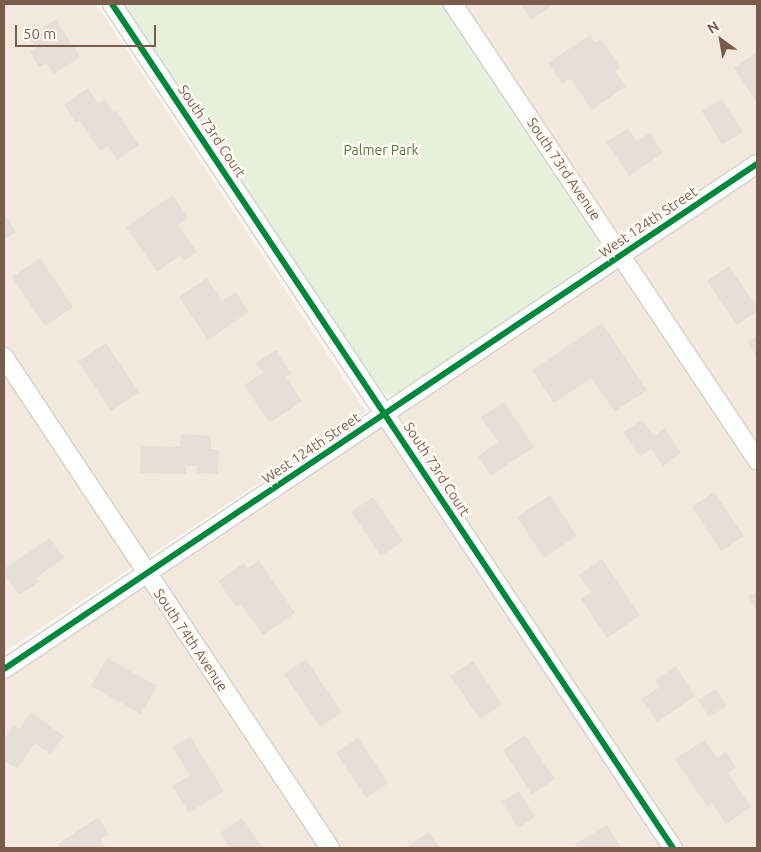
<!DOCTYPE html>
<html>
<head>
<meta charset="utf-8">
<style>
  body { margin:0 }
  #map { position:relative; width:761px; height:852px; overflow:hidden; background:#f9f5f0; font-family:Ubuntu,sans-serif }
  div>[style] { position:absolute }
  [style*='--x'] { left:calc(var(--x)*1px); top:calc(var(--y)*1px); width:calc(var(--w)*1px); rotate:calc(var(--a)*1deg) }
  .residential>* { inset:0; background:#f2e8de }
  .green>* { inset:0; background:#e7f0db }
  .building>* { inset:0; background:#e6ded7 }
  .roads { filter:drop-shadow(1px 0 #d7d1cb) drop-shadow(-1px 0 #d7d1cb) drop-shadow(0 1px #d7d1cb) drop-shadow(0 -1px #d7d1cb) }
  .minor>* { height:18px; margin:-9px; padding:0 9px; transform-origin:9px; border-radius:9px; background:#fefefd }
  .cycleway>* { height:6px; margin:-3px; padding:0 3px; transform-origin:3px; border-radius:3px; background:#00873e }
  span { translate:-50% -50%; white-space:nowrap; text-align:center; line-height:1.15; -webkit-text-stroke:5px #fffaf3; paint-order:stroke }
  .street-label { font-size:14px; color:#7a5c4d }
  .park-label { font-size:14px; color:#537a41 }
  .frame { position:absolute; inset:0; border:5px solid #7a5c4d; pointer-events:none }
  .north { position:absolute; left:696px; top:15px; width:50px; height:50px; -webkit-text-stroke:4px #fffaf3; paint-order:stroke; rotate:328deg; font-size:14px; font-weight:700; line-height:20px; text-align:center; color:#7a5c4d }
  .north::after { content:''; display:block; margin:auto; width:18px; height:22px; background:#7a5c4d; clip-path:polygon(50% 0,100% 100%,50% 72%,0 100%) }
  .scale { position:absolute; left:15px; top:25px; width:141px; height:22px; box-sizing:border-box; border:2px solid #7a5c4d; border-top:0; padding-left:6px; font-size:15px; line-height:18px; white-space:nowrap; color:#7a5c4d; -webkit-text-stroke:4px #fffaf3; paint-order:stroke }
</style>
</head>
<body>
<div id="map">
  <div class="residential">
    <div style="clip-path:polygon(4px 4px,96px 4px,366px 412px,4px 652px)"></div>
    <div style="clip-path:polygon(464px 4px,757px 4px,757px 154px,637px 234px,623px 236px,614px 227px)"></div>
    <div style="clip-path:polygon(757px 173px,757px 848px,4px 848px,4px 677px)"></div>
  </div>
  <div class="green">
    <div style="clip-path:polygon(121px 4px,443px 4px,594px 230px,603px 250px,603px 255px,597px 263px,399px 392px,390px 395px,386px 393px,379px 387px)"></div>
  </div>
  <div class="building">
    <div style="clip-path:polygon(521px 4px,554px 4px,531px 20px)"></div>
    <div style="clip-path:polygon(56px 19px,80px 57px,54px 74px,46px 63px,39px 67px,30px 52px,36px 48px,29px 37px)"></div>
    <div style="clip-path:polygon(590px 35px,595px 43px,601px 39px,620px 67px,615px 71px,626px 86px,592px 110px,571px 79px,562px 84px,548px 63px)"></div>
    <div style="clip-path:polygon(757px 52px,757px 103px,734px 68px)"></div>
    <div style="clip-path:polygon(88px 88px,98px 103px,105px 99px,113px 112px,116px 111px,139px 145px,117px 160px,108px 146px,100px 151px,79px 120px,76px 122px,64px 105px)"></div>
    <div style="clip-path:polygon(722px 99px,743px 132px,722px 145px,702px 111px)"></div>
    <div style="clip-path:polygon(628px 128px,637px 141px,650px 133px,663px 153px,629px 176px,606px 142px)"></div>
    <div style="clip-path:polygon(173px 195px,188px 218px,178px 225px,197px 252px,184px 261px,181px 255px,157px 272px,126px 227px)"></div>
    <div style="clip-path:polygon(4px 214px,16px 232px,4px 240px)"></div>
    <div style="clip-path:polygon(40px 258px,73px 307px,45px 326px,12px 277px)"></div>
    <div style="clip-path:polygon(729px 266px,757px 307px,757px 311px,737px 325px,707px 281px)"></div>
    <div style="clip-path:polygon(207px 278px,222px 301px,236px 292px,249px 312px,208px 340px,179px 297px)"></div>
    <div style="clip-path:polygon(602px 323px,647px 390px,615px 412px,591px 378px,554px 403px,532px 370px)"></div>
    <div style="clip-path:polygon(757px 335px,757px 357px,747px 342px)"></div>
    <div style="clip-path:polygon(106px 343px,139px 392px,111px 411px,78px 362px)"></div>
    <div style="clip-path:polygon(276px 350px,291px 374px,286px 377px,302px 401px,270px 423px,244px 385px,263px 373px,256px 363px)"></div>
    <div style="clip-path:polygon(504px 402px,534px 447px,491px 476px,478px 456px,498px 442px,481px 417px)"></div>
    <div style="clip-path:polygon(642px 420px,654px 436px,665px 428px,681px 453px,663px 466px,651px 449px,640px 457px,623px 432px)"></div>
    <div style="clip-path:polygon(181px 434px,211px 436px,211px 449px,219px 449px,218px 474px,197px 473px,197px 466px,186px 466px,186px 474px,140px 473px,141px 446px,180px 447px)"></div>
    <div style="clip-path:polygon(714px 492px,744px 536px,721px 551px,692px 507px)"></div>
    <div style="clip-path:polygon(550px 495px,577px 536px,544px 558px,517px 517px)"></div>
    <div style="clip-path:polygon(373px 497px,403px 541px,381px 556px,351px 512px)"></div>
    <div style="clip-path:polygon(50px 538px,64px 558px,36px 578px,39px 582px,19px 595px,4px 573px,4px 569px)"></div>
    <div style="clip-path:polygon(602px 559px,640px 615px,607px 638px,581px 599px,591px 592px,579px 575px)"></div>
    <div style="clip-path:polygon(259px 560px,295px 613px,263px 635px,241px 604px,236px 607px,218px 581px,244px 563px,248px 568px)"></div>
    <div style="clip-path:polygon(757px 591px,757px 612px,748px 597px)"></div>
    <div style="clip-path:polygon(107px 658px,157px 686px,141px 714px,91px 686px)"></div>
    <div style="clip-path:polygon(306px 659px,342px 712px,320px 727px,284px 674px)"></div>
    <div style="clip-path:polygon(473px 661px,502px 704px,480px 719px,450px 676px)"></div>
    <div style="clip-path:polygon(676px 666px,695px 696px,657px 722px,641px 699px,660px 687px,655px 680px)"></div>
    <div style="clip-path:polygon(716px 689px,727px 706px,709px 717px,698px 700px)"></div>
    <div style="clip-path:polygon(31px 712px,64px 736px,50px 754px,35px 743px,17px 769px,4px 760px,4px 740px,14px 725px,19px 729px)"></div>
    <div style="clip-path:polygon(525px 735px,555px 779px,532px 794px,503px 750px)"></div>
    <div style="clip-path:polygon(190px 737px,224px 791px,189px 813px,172px 786px,190px 775px,172px 747px)"></div>
    <div style="clip-path:polygon(358px 738px,388px 783px,366px 798px,336px 753px)"></div>
    <div style="clip-path:polygon(705px 740px,717px 758px,726px 752px,736px 767px,728px 773px,751px 807px,726px 824px,712px 803px,707px 806px,675px 759px)"></div>
    <div style="clip-path:polygon(519px 791px,535px 817px,518px 828px,502px 802px)"></div>
    <div style="clip-path:polygon(98px 817px,109px 834px,100px 840px,106px 848px,61px 848px,58px 844px)"></div>
    <div style="clip-path:polygon(242px 818px,263px 848px,230px 848px,220px 833px)"></div>
    <div style="clip-path:polygon(607px 825px,621px 848px,578px 848px,575px 844px)"></div>
    <div style="clip-path:polygon(429px 832px,440px 848px,405px 848px)"></div>
  </div>
  <div class="roads">
    <div class="minor">
      <div style="--x:112;--y:4;--w:1013;--a:56.39"></div>
      <div style="--x:453;--y:4;--w:548;--a:56.31"></div>
      <div style="--x:4;--y:357;--w:589;--a:56.42"></div>
      <div style="--x:4;--y:669;--w:907;--a:-33.85"></div>
    </div>
  </div>
  <div class="cycleway">
    <div style="--x:112;--y:4;--w:1013;--a:56.39"></div>
    <div style="--x:4;--y:669;--w:907;--a:-33.85"></div>
  </div>
  <div class="street-label">
    <span style="left:212px;top:131px;rotate:56deg">South 73rd Court</span>
    <span style="left:564px;top:169px;rotate:56deg">South 73rd Avenue</span>
    <span style="left:648px;top:222px;rotate:-34deg">West 124th Street</span>
    <span style="left:311px;top:448px;rotate:-34deg">West 124th Street</span>
    <span style="left:437px;top:469px;rotate:57deg">South 73rd Court</span>
    <span style="left:191px;top:640px;rotate:56deg">South 74th Avenue</span>
  </div>
  <div class="park-label">
    <span style="left:381px;top:150px">Palmer Park</span>
  </div>
  <div class="frame"></div>
  <div class="north">N</div>
  <div class="scale">50 m</div>
</div>
</body>
</html>
